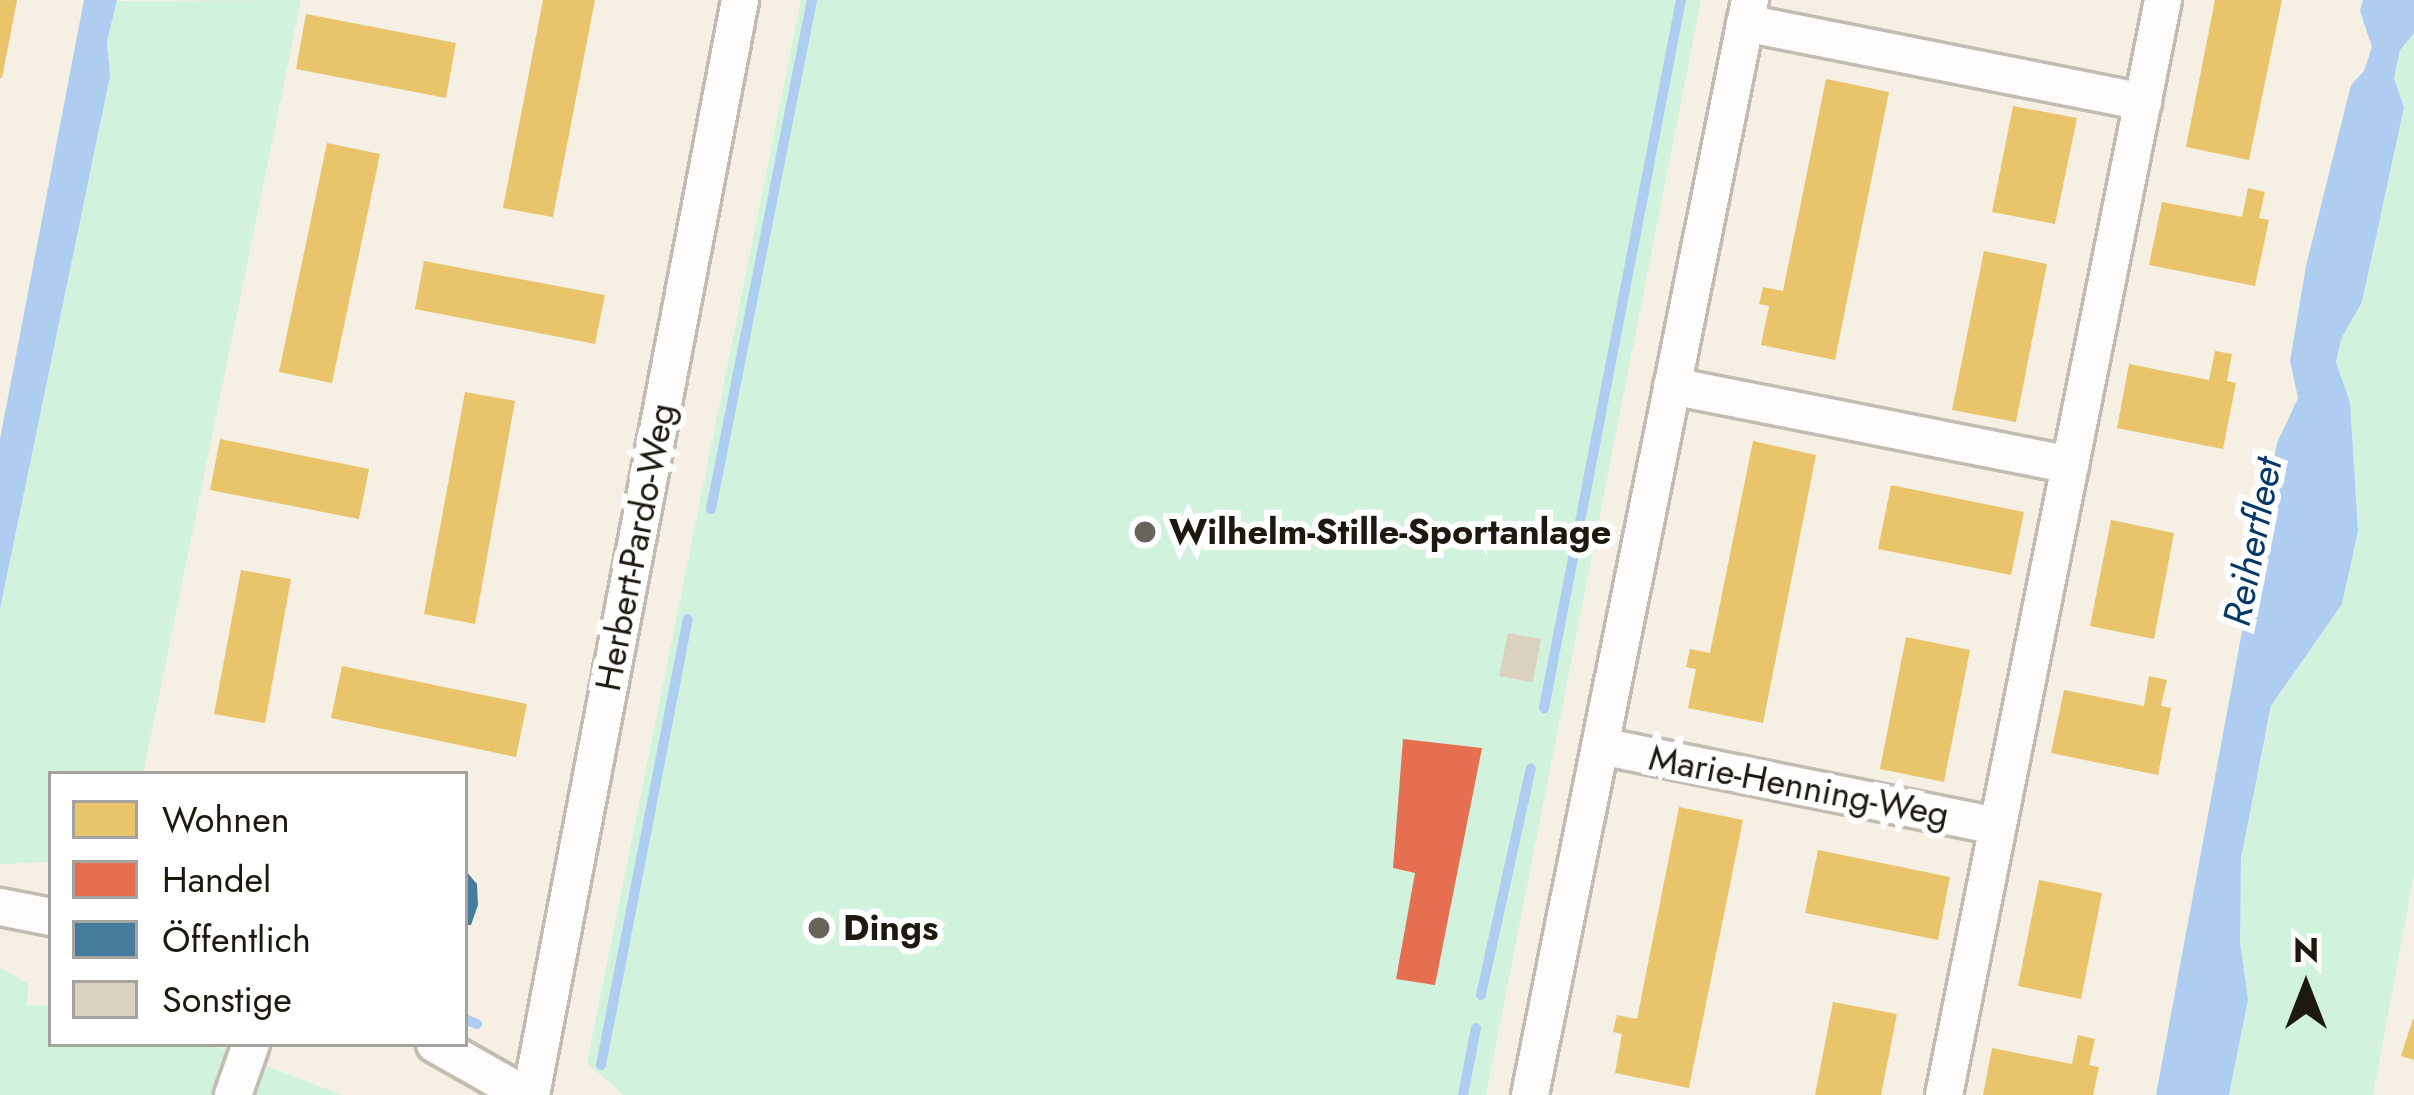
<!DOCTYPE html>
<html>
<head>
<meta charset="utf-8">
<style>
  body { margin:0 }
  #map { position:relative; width:2414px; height:1095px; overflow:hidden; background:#f5efe4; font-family:Jost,sans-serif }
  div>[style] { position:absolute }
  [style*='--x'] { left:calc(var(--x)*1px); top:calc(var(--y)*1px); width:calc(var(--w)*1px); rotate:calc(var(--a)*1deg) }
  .green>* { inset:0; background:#d1f3dd }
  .water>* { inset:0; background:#aecdf1 }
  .homes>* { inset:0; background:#e9c46a }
  .shops>* { inset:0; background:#e76f51 }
  .public>* { inset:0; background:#457b9d }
  .stream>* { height:10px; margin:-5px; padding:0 5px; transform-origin:5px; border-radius:5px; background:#aecdf1 }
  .building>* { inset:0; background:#dad1c0 }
  .roads { filter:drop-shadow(3px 0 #c2bdb3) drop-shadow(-3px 0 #c2bdb3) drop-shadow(0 3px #c2bdb3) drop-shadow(0 -3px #c2bdb3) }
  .minor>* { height:36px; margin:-18px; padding:0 18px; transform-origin:18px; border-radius:18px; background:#fefdfb }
  .dots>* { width:33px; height:33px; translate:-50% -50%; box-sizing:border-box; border:6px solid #fff; border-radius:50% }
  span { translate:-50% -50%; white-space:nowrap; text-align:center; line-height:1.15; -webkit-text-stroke:12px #fff; paint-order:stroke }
  .poi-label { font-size:36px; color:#1d190f; font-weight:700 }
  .left { translate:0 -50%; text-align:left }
  .street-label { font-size:36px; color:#1d190f }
  .water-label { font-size:39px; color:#043869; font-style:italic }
  .legend { position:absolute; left:48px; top:771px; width:420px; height:276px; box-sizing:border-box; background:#fff; border:3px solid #a5a39f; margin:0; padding:15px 21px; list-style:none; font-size:36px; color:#1d190f }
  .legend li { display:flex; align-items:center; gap:24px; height:60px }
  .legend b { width:60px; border:3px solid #a5a39f }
  .north { position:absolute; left:2246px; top:927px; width:120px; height:120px; -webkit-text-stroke:9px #fff; paint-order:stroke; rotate:0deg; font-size:33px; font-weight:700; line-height:48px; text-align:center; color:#1d190f }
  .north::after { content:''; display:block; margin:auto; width:42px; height:54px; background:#1d190f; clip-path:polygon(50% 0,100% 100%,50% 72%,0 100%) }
</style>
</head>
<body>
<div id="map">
  <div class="green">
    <div style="clip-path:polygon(301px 0,143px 774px,51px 774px,51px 862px,0 864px,0 609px,110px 76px,107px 42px,117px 1px)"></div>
    <div style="clip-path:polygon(801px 0,1701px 0,1486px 1095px,624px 1095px,587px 1063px)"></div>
    <div style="clip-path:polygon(2414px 33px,2414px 874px,2373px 1095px,2229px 1095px,2248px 1001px,2240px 942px,2241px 858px,2272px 706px,2342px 604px,2358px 531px,2350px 402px,2336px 362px,2341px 339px,2362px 302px,2404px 107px,2394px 78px,2400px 50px)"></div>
    <div style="clip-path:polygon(0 967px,28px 984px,27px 1005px,51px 1006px,51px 1044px,210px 1044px,342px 1095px,0 1095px)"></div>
  </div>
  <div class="water">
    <div style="clip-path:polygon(84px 0,117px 0,107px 42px,110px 76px,0 609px,0 439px)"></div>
    <div style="clip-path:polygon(2363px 0,2414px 0,2414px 33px,2400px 50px,2394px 78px,2404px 107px,2362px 302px,2341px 339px,2336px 362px,2350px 402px,2358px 531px,2342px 604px,2271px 706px,2241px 858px,2240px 942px,2248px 1000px,2229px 1095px,2156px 1095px,2277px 443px,2298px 398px,2290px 361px,2306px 266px,2351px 85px,2364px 71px,2372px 47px,2360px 11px)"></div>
  </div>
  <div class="homes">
    <div style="clip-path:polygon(0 0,17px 0,2px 78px,0 78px)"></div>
    <div style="clip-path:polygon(543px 0,595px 0,553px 217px,503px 208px)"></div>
    <div style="clip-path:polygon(2215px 0,2282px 0,2249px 160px,2186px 147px)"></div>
    <div style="clip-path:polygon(306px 14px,456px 43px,446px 98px,296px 69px)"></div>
    <div style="clip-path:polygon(1826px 79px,1889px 92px,1835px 360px,1761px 345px,1769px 306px,1759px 304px,1763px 287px,1783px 291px)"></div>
    <div style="clip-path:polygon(2013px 106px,2077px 118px,2055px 224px,1992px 212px)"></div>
    <div style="clip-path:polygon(327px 143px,380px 154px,332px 383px,279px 372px)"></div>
    <div style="clip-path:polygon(2248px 188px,2265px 192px,2259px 218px,2269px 220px,2255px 286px,2149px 265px,2162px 202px,2242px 217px)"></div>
    <div style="clip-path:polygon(1984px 251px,2047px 264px,2016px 422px,1952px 410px)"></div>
    <div style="clip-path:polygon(424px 261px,605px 295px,595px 344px,415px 309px)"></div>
    <div style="clip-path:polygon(2215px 351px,2232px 354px,2227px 381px,2236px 383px,2223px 449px,2117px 428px,2129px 364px,2209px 380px)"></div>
    <div style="clip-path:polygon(465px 392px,515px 401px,475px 624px,424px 614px)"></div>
    <div style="clip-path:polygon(220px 439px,369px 469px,359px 519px,210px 490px)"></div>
    <div style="clip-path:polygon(1753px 441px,1816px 455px,1763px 723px,1688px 708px,1696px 669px,1686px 667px,1690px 649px,1710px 653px)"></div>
    <div style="clip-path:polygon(1891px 485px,2024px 512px,2011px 575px,1878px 549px)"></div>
    <div style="clip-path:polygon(2111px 520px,2174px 533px,2154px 639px,2090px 626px)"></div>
    <div style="clip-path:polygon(241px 570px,291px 579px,265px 723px,214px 714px)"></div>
    <div style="clip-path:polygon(1906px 637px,1970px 650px,1944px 782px,1880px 769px)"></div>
    <div style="clip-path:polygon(342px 666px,527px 704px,516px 757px,331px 718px)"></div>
    <div style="clip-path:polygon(2149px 676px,2167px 680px,2161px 706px,2171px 708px,2158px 775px,2051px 753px,2064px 690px,2144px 706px)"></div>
    <div style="clip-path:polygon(1679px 807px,1743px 820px,1689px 1088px,1615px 1073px,1622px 1034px,1613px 1032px,1617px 1015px,1637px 1019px)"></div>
    <div style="clip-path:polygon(1818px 850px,1950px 877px,1938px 940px,1805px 913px)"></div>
    <div style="clip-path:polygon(2039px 880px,2102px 893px,2081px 999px,2018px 986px)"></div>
    <div style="clip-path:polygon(1833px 1002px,1897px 1014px,1881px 1095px,1815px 1095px)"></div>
    <div style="clip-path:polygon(2413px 1019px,2414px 1019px,2414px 1060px,2401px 1056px)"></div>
    <div style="clip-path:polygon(2078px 1035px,2095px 1039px,2089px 1065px,2099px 1067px,2093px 1095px,1983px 1095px,1992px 1048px,2072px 1064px)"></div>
  </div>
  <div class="shops">
    <div style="clip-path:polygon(1403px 739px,1482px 748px,1435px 985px,1396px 979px,1415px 873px,1393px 868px)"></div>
  </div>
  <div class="public">
    <div style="clip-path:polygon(465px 870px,477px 884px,478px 905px,471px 925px,465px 925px)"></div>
  </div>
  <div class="stream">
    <div style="--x:711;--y:509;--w:519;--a:-78.78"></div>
    <div style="--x:1544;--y:708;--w:721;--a:-79.05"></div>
    <div style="--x:1481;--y:995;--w:232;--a:-77.6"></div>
    <div style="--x:465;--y:1019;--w:13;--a:23"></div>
    <div style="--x:601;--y:1065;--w:454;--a:-79"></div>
    <div style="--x:1463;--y:1095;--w:68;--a:-79"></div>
  </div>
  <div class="building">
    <div style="clip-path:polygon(1508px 633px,1541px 639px,1533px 682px,1499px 676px)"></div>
  </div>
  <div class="roads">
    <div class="minor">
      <div style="--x:1745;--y:23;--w:406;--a:11.2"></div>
      <div style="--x:1672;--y:386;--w:406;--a:11.2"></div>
      <div style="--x:1600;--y:746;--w:405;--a:11.4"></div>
      <div style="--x:0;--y:907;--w:52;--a:11.1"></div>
      <div style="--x:435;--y:1044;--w:103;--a:29.5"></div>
      <div style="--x:233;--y:1095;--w:54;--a:-70.6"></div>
      <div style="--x:531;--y:1095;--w:1115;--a:-79.19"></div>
      <div style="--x:1530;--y:1095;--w:1117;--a:-78.64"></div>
      <div style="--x:1944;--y:1095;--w:1117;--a:-78.69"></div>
    </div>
  </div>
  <div class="dots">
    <div style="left:1145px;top:532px;background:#69645a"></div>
    <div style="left:819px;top:928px;background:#69645a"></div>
  </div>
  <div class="poi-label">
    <span class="left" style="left:1169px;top:532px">Wilhelm-Stille-Sportanlage</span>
    <span class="left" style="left:843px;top:928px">Dings</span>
  </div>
  <div class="street-label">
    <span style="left:635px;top:547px;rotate:-79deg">Herbert-Pardo-Weg</span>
    <span style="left:1799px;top:786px;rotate:11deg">Marie-Henning-Weg</span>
  </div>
  <div class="water-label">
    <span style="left:2253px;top:542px;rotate:-79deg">Reiherfleet</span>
  </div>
  <ul class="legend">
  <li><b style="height:33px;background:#e9c46a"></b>Wohnen</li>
  <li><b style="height:33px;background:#e76f51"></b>Handel</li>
  <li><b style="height:33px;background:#457b9d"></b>Öffentlich</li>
  <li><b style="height:33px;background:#dad1c0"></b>Sonstige</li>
  </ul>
  <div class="north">N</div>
</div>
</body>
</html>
